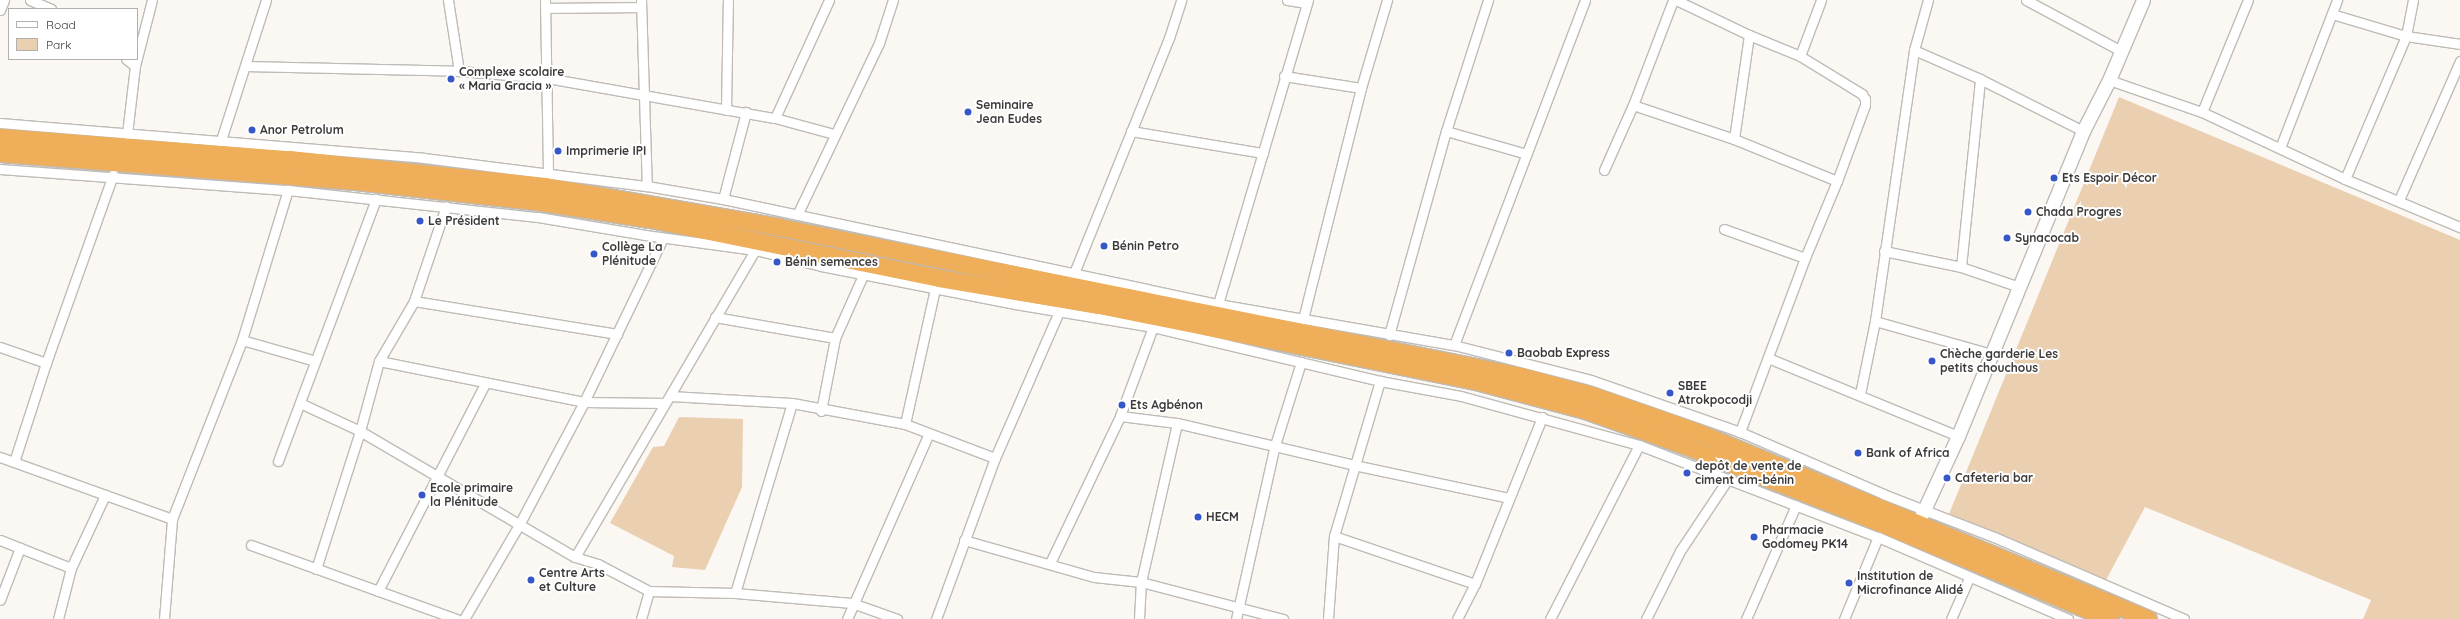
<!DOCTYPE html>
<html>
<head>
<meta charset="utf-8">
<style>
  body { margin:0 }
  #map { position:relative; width:2460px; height:619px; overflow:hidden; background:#fbf7f2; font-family:Quicksand,sans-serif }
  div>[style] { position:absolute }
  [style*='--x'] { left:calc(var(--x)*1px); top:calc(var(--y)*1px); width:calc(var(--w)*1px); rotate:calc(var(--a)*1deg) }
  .green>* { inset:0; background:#eacfb0 }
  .roads { filter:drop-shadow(1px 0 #bfbbb6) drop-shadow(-1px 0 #bfbbb6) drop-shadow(0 1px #bfbbb6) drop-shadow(0 -1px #bfbbb6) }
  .street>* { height:9px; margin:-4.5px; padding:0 4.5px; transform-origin:4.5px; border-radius:4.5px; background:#fff }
  .secondary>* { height:13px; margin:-6.5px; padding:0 6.5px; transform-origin:6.5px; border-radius:6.5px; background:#fff }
  .highway>* { height:17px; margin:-8.5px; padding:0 8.5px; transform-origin:8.5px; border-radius:8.5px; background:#efae59 }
  .dots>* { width:11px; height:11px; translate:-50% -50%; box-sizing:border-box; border:2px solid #fff; border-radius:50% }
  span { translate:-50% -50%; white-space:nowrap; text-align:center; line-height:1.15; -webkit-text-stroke:4px #fff; paint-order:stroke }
  .poi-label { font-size:12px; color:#3c3a38; font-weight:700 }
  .left { translate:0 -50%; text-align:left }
  .legend { position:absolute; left:8px; top:8px; width:130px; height:52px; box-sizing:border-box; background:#fff; border:1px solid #b1b0af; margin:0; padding:5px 7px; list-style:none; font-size:12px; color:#3c3a38 }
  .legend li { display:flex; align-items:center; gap:8px; height:20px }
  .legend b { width:20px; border:1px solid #b1b0af }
</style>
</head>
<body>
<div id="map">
  <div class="green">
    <div style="clip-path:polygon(2119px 97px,2460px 240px,2460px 619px,2363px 619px,2371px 600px,2145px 507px,2105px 582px,1949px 514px)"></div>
    <div style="clip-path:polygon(679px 417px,743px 419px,742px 487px,705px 570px,672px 567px,674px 556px,610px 523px,653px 447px,664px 446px)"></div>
  </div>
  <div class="roads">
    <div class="street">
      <div style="--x:30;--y:0;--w:23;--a:23"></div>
      <div style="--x:448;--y:0;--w:72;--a:81.2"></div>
      <div style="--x:545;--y:0;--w:173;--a:89"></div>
      <div style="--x:641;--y:0;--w:186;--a:88.2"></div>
      <div style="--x:1287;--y:0;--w:20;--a:9"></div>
      <div style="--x:1676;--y:0;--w:81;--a:25.6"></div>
      <div style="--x:1749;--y:35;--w:55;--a:22.4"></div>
      <div style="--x:1800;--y:56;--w:73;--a:31.5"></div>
      <div style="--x:1862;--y:94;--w:6;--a:59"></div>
      <div style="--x:1865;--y:99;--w:6;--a:90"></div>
      <div style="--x:1865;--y:105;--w:81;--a:110.2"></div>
      <div style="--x:1837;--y:181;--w:83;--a:112.6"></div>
      <div style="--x:1805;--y:258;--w:186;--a:110.5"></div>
      <div style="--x:2026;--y:0;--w:108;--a:28.2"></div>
      <div style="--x:546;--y:8;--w:94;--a:-0.6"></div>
      <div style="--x:0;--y:10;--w:11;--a:-68"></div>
      <div style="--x:2332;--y:14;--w:77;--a:16.6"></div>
      <div style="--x:2406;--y:36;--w:55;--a:8.4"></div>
      <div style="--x:1914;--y:50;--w:72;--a:23.7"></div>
      <div style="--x:1980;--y:79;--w:115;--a:26.8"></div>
      <div style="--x:1800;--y:56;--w:60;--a:-69.4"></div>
      <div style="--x:126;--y:59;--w:11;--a:38"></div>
      <div style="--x:245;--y:66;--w:214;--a:1.3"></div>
      <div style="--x:459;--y:71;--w:88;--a:4.5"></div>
      <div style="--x:547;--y:78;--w:231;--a:10"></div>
      <div style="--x:775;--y:118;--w:61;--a:15.2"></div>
      <div style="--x:1284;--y:76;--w:78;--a:8.9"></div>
      <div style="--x:2109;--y:80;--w:98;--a:19"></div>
      <div style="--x:2202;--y:112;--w:158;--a:25.1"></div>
      <div style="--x:2345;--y:179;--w:125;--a:22.7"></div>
      <div style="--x:1633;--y:105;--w:107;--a:18.6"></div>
      <div style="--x:1734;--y:139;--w:111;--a:22.2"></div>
      <div style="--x:726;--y:110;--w:110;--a:-89"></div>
      <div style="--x:2202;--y:112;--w:121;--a:-67.7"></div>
      <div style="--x:775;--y:118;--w:130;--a:-65.4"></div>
      <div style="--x:0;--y:123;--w:425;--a:4.7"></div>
      <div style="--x:424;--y:158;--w:225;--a:7.2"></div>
      <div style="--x:647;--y:186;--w:77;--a:9.7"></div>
      <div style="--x:723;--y:199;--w:506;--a:11.98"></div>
      <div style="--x:1218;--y:304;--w:240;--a:9.9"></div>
      <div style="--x:1454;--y:345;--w:141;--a:14.3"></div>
      <div style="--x:1591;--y:380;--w:158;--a:19.2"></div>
      <div style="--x:1740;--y:432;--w:156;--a:23.4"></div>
      <div style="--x:1883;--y:494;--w:119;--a:21.2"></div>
      <div style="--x:1994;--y:537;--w:207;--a:23.3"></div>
      <div style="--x:1131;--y:131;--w:134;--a:9.5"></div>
      <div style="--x:1446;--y:131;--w:84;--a:15.9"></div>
      <div style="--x:127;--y:134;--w:68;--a:-83.3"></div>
      <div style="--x:135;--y:66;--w:68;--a:-75.6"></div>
      <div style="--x:1734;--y:139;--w:105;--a:-81.8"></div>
      <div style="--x:221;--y:140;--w:147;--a:-72.2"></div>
      <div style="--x:2280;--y:148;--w:159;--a:-68.9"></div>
      <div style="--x:0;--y:169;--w:289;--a:4.2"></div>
      <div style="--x:288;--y:190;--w:251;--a:6.2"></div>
      <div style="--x:538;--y:217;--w:109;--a:9.5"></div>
      <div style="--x:645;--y:235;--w:111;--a:7.8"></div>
      <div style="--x:755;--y:250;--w:68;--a:13.6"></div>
      <div style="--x:821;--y:266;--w:198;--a:11.1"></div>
      <div style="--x:1015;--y:304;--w:140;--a:9.5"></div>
      <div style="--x:1153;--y:327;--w:233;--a:13.4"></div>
      <div style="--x:1380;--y:381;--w:82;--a:10.5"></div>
      <div style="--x:1461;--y:396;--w:185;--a:15.4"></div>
      <div style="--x:1639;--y:445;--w:256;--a:21.1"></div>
      <div style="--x:1878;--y:537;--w:207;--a:23.3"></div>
      <div style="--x:1604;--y:170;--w:71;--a:-66"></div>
      <div style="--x:1633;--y:105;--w:112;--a:-69.1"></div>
      <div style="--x:2345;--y:179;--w:155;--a:-66.9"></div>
      <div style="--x:2406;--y:36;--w:37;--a:-79"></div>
      <div style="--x:723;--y:199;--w:90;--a:-75.2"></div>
      <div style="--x:2399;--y:200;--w:152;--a:-66.3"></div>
      <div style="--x:797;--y:215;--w:191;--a:-64.5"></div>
      <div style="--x:879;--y:43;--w:45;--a:-72"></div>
      <div style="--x:1724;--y:229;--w:86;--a:19.7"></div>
      <div style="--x:1884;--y:251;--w:79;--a:11.7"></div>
      <div style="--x:1961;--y:267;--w:61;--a:19"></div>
      <div style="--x:1961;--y:267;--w:189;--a:-84.2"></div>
      <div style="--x:1072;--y:278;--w:259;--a:-68"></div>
      <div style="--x:1169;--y:38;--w:40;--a:-72"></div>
      <div style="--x:414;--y:301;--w:206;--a:9.2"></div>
      <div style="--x:1218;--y:304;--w:317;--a:-73.5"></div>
      <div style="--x:715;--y:317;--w:122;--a:9.9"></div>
      <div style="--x:1303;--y:319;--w:238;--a:-75.9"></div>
      <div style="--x:1361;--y:88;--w:92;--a:-73.5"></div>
      <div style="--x:1875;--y:321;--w:122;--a:15.8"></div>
      <div style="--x:1389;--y:335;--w:212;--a:-74.4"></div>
      <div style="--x:1446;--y:131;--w:138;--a:-72.2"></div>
      <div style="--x:242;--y:340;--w:76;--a:16"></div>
      <div style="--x:1454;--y:345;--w:369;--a:-69.2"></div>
      <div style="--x:0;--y:347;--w:49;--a:19.2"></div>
      <div style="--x:1768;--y:358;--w:205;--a:22.3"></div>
      <div style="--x:379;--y:361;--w:209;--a:11.3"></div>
      <div style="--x:584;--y:402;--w:81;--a:0.7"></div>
      <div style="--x:1860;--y:394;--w:75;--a:-78.4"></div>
      <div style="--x:1875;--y:321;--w:274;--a:-81.8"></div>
      <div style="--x:1914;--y:50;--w:52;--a:-74.4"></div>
      <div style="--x:670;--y:396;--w:122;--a:3.3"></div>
      <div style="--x:792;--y:403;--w:115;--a:10.5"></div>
      <div style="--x:905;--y:424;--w:96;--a:20.7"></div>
      <div style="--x:300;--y:403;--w:66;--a:25"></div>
      <div style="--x:360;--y:431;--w:249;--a:30.4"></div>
      <div style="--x:575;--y:557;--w:24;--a:17"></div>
      <div style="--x:598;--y:564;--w:58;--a:27.9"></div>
      <div style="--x:649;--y:591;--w:86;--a:1.3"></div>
      <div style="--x:735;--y:593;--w:117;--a:4.9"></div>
      <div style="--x:852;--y:603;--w:48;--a:19.6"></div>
      <div style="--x:821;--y:411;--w:74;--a:-79.1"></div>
      <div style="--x:835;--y:338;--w:69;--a:-66"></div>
      <div style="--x:1120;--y:416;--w:57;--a:7"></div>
      <div style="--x:1177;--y:423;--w:182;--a:13.3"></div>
      <div style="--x:1354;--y:465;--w:158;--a:12"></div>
      <div style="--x:905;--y:424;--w:138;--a:-77.5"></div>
      <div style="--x:0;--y:457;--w:183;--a:19.8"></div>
      <div style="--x:278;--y:461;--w:280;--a:-69.5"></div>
      <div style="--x:14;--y:462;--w:104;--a:-72.1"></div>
      <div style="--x:46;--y:363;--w:200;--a:-70.4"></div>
      <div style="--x:1334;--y:536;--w:149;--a:18.8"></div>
      <div style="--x:0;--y:540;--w:76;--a:21.5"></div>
      <div style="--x:964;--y:540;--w:135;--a:15.9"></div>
      <div style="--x:1094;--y:577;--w:47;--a:6.1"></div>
      <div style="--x:1141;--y:582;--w:147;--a:14.6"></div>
      <div style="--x:251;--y:545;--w:219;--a:19.8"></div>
      <div style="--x:575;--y:557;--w:356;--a:-59.6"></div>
      <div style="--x:1050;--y:563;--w:163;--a:-64.5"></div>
      <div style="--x:1120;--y:416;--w:95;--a:-69.7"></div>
      <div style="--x:316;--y:569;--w:145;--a:-72.3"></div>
      <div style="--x:360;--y:431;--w:73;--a:-74.8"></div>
      <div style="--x:379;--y:361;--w:69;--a:-59.7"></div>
      <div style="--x:414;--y:301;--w:100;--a:-71.4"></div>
      <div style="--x:378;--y:591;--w:233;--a:-62.7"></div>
      <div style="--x:735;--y:593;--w:198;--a:-73.3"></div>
      <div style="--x:0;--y:600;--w:56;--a:-69"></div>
      <div style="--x:58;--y:619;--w:53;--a:-75.7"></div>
      <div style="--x:71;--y:568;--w:81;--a:-65"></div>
      <div style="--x:164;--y:619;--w:100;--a:-85.4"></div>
      <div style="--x:172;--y:519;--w:192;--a:-68.6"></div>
      <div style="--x:242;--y:340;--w:157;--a:-73"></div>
      <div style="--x:464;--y:619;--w:109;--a:-59.7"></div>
      <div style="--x:519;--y:525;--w:139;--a:-62.1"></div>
      <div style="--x:584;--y:402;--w:182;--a:-64.3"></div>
      <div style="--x:641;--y:619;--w:29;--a:-74"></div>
      <div style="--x:847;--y:619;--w:201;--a:-66.2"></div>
      <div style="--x:936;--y:619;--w:171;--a:-69.9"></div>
      <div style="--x:995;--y:458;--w:165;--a:-66.4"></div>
      <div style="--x:1139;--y:619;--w:37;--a:-87"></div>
      <div style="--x:1141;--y:582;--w:163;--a:-77.2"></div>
      <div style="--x:1236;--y:619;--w:178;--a:-77.4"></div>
      <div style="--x:1275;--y:445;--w:87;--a:-72.6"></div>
      <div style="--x:1328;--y:619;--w:83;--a:-85.9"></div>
      <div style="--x:1334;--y:536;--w:162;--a:-73.5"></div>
      <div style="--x:1457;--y:619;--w:39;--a:-63"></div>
      <div style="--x:1475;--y:584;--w:180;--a:-68.1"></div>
      <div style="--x:1550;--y:619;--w:195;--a:-62.9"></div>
      <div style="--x:1646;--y:619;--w:76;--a:-63.4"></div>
      <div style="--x:1680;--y:551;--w:87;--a:-56.3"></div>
      <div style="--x:1746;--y:619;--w:124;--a:-66.3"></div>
      <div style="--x:1844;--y:619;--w:89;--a:-67.5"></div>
      <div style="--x:1951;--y:619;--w:45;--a:-66.3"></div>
    </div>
    <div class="secondary">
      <div style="--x:1918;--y:523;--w:96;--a:-65.3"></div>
      <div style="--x:1958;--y:436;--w:330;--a:-67.7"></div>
      <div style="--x:2083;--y:131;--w:57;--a:-63"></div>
      <div style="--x:2109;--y:80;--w:87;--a:-67"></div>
    </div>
    <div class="highway">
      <div style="--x:0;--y:137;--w:290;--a:4.4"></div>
      <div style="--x:289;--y:159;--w:257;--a:6"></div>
      <div style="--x:545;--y:186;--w:238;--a:9.9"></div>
      <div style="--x:779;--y:227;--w:757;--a:11.35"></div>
      <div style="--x:1521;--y:376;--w:73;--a:15"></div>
      <div style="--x:1592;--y:395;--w:109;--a:19.3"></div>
      <div style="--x:1695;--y:431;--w:490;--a:22.5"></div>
      <div style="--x:0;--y:153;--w:356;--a:4.5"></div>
      <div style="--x:355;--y:181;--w:187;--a:6.4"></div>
      <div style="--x:541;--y:202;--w:110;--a:8.9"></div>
      <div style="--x:650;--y:219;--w:295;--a:11.5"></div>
      <div style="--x:939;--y:278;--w:162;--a:9.6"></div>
      <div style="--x:1099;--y:305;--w:380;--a:11.4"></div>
      <div style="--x:1472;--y:380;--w:117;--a:14.9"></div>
      <div style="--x:1585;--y:410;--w:107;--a:19.6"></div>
      <div style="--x:1686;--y:446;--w:201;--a:21.6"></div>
      <div style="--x:1873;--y:520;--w:257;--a:22.7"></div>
    </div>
  </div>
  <div class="dots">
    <div style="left:451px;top:79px;background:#3657c8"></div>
    <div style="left:968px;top:112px;background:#3657c8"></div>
    <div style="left:252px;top:130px;background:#3657c8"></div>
    <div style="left:558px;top:151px;background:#3657c8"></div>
    <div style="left:2054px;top:178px;background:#3657c8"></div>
    <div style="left:2028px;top:212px;background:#3657c8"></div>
    <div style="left:420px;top:221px;background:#3657c8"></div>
    <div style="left:2007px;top:238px;background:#3657c8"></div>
    <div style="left:1104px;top:246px;background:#3657c8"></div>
    <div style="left:594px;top:254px;background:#3657c8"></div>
    <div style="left:777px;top:262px;background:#3657c8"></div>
    <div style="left:1509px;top:353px;background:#3657c8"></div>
    <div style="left:1932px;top:361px;background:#3657c8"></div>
    <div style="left:1670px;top:393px;background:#3657c8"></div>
    <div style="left:1122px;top:405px;background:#3657c8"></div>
    <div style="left:1858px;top:453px;background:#3657c8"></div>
    <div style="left:1687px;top:473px;background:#3657c8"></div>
    <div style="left:1947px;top:478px;background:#3657c8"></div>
    <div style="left:422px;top:495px;background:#3657c8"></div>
    <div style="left:1198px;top:517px;background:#3657c8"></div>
    <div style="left:1754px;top:537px;background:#3657c8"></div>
    <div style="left:531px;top:580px;background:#3657c8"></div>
    <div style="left:1849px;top:583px;background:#3657c8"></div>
  </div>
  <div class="poi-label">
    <span class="left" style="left:459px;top:79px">Complexe scolaire<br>« Maria Gracia »</span>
    <span class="left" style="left:976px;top:112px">Seminaire<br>Jean Eudes</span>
    <span class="left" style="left:260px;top:130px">Anor Petrolum</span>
    <span class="left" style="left:566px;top:151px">Imprimerie IPI</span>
    <span class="left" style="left:2062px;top:178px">Ets Espoir Décor</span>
    <span class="left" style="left:2036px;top:212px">Chada Progres</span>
    <span class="left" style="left:428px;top:221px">Le Président</span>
    <span class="left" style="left:2015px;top:238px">Synacocab</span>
    <span class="left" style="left:1112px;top:246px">Bénin Petro</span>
    <span class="left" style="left:602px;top:254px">Collège La<br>Plénitude</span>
    <span class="left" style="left:785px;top:262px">Bénin semences</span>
    <span class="left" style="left:1517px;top:353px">Baobab Express</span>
    <span class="left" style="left:1940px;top:361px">Chèche garderie Les<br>petits chouchous</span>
    <span class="left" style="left:1678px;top:393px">SBEE<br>Atrokpocodji</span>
    <span class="left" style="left:1130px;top:405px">Ets Agbénon</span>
    <span class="left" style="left:1866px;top:453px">Bank of Africa</span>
    <span class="left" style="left:1695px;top:473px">depôt de vente de<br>ciment cim-bénin</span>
    <span class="left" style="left:1955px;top:478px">Cafeteria bar</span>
    <span class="left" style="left:430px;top:495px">Ecole primaire<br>la Plénitude</span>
    <span class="left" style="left:1206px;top:517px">HECM</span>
    <span class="left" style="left:1762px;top:537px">Pharmacie<br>Godomey PK14</span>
    <span class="left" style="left:539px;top:580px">Centre Arts<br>et Culture</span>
    <span class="left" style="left:1857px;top:583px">Institution de<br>Microfinance Alidé</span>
  </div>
  <ul class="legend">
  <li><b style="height:5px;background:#fff"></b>Road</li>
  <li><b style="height:11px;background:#eacfb0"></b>Park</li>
  </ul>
</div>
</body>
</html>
